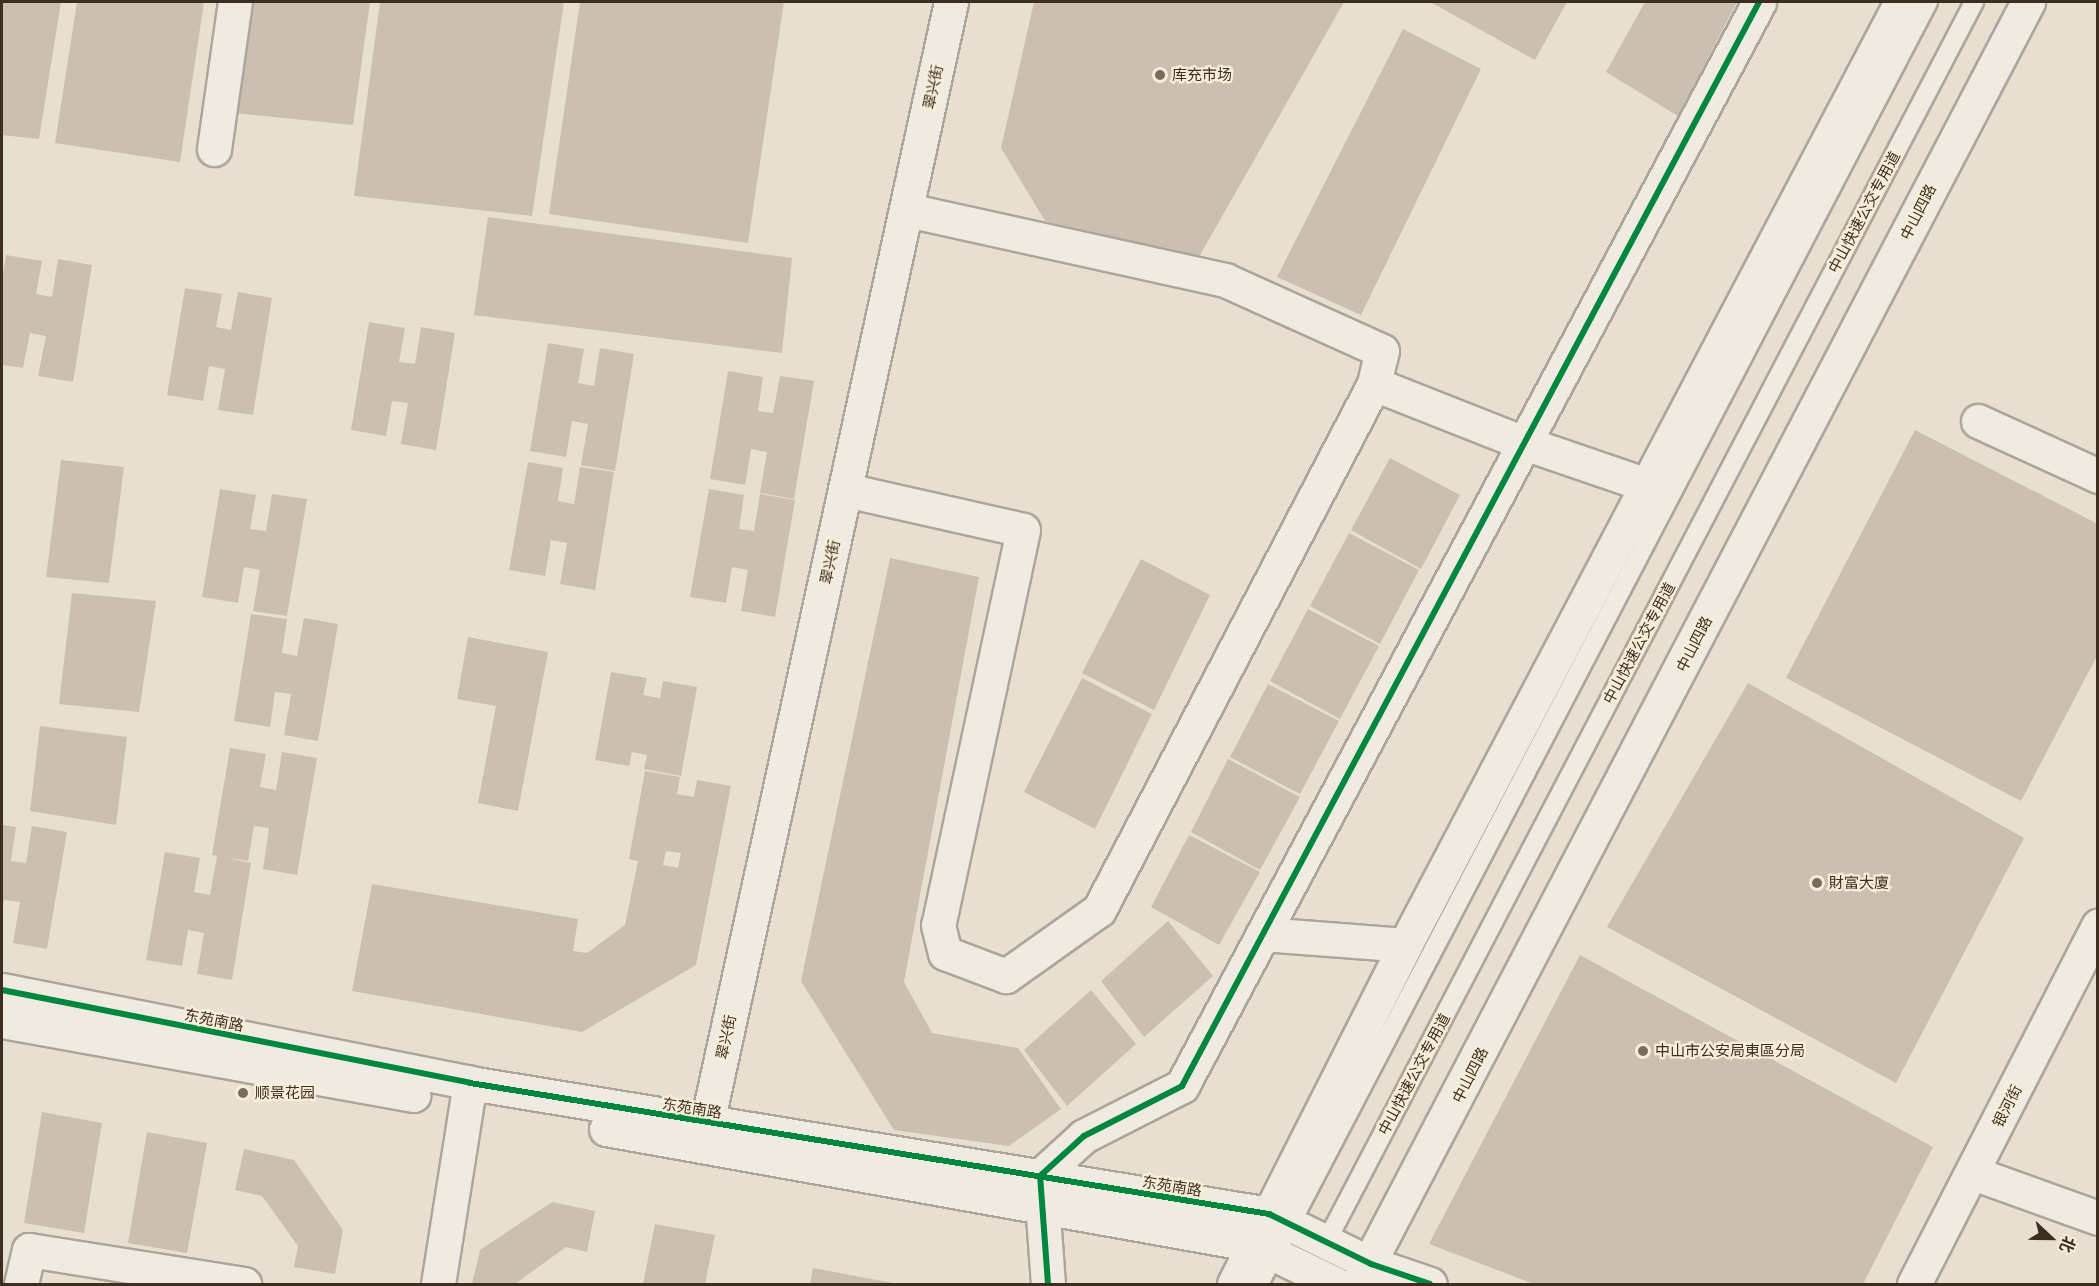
<!DOCTYPE html>
<html>
<head>
<meta charset="utf-8">
<style>
  body { margin:0 }
  #map { position:relative; width:2099px; height:1286px; overflow:hidden; background:#e7e0d1; font-family:Merriweather,"Noto Sans SC",serif }
  div>[style] { position:absolute }
  [style*='--x'] { left:calc(var(--x)*1px); top:calc(var(--y)*1px); width:calc(var(--w)*1px); rotate:calc(var(--a)*1deg) }
  .building>* { inset:0; background:#cbbfb2 }
  .roads { filter:drop-shadow(2px 0 #ada599) drop-shadow(-2px 0 #ada599) drop-shadow(0 2px #ada599) drop-shadow(0 -2px #ada599) }
  .lane>* { height:18px; margin:-9px; padding:0 9px; transform-origin:9px; border-radius:9px; background:#efebe3 }
  .street>* { height:33px; margin:-16.5px; padding:0 16.5px; transform-origin:16.5px; border-radius:16.5px; background:#efebe3 }
  .secondary>* { height:33px; margin:-16.5px; padding:0 16.5px; transform-origin:16.5px; border-radius:16.5px; background:#efebe3 }
  .cycleway>* { height:6px; margin:-3px; padding:0 3px; transform-origin:3px; border-radius:3px; background:#00873e }
  .dots>* { width:16px; height:16px; translate:-50% -50%; box-sizing:border-box; border:3px solid #f7eed8; border-radius:50% }
  span { translate:-50% -50%; white-space:nowrap; text-align:center; line-height:1.15; -webkit-text-stroke:4.5px #f7eed8; paint-order:stroke }
  .poi-label { font-size:15px; color:#3d2e20 }
  .left { translate:0 -50%; text-align:left }
  .street-label { font-size:15px; color:#3d2e20 }
  .frame { position:absolute; inset:0; border:3px solid #3d2e20; pointer-events:none }
  .north { position:absolute; left:2021px; top:1208px; width:60px; height:60px; -webkit-text-stroke:4px #f7eed8; paint-order:stroke; rotate:112deg; font-size:16px; font-weight:700; line-height:24px; text-align:center; color:#3d2e20 }
  .north::after { content:''; display:block; margin:auto; width:21px; height:27px; background:#3d2e20; clip-path:polygon(50% 0,100% 100%,50% 72%,0 100%) }
</style>
</head>
<body>
<div id="map">
  <div class="building">
    <div style="clip-path:polygon(2px 2px,61px 2px,39px 139px,2px 135px)"></div>
    <div style="clip-path:polygon(77px 2px,204px 2px,180px 162px,55px 143px)"></div>
    <div style="clip-path:polygon(253px 2px,370px 2px,353px 125px,234px 113px)"></div>
    <div style="clip-path:polygon(380px 2px,564px 2px,532px 216px,354px 196px)"></div>
    <div style="clip-path:polygon(580px 2px,784px 2px,748px 243px,549px 214px)"></div>
    <div style="clip-path:polygon(1034px 2px,1344px 2px,1199px 257px,1045px 221px,1001px 148px)"></div>
    <div style="clip-path:polygon(1430px 2px,1567px 2px,1535px 60px)"></div>
    <div style="clip-path:polygon(1645px 2px,1737px 2px,1678px 116px,1606px 72px)"></div>
    <div style="clip-path:polygon(1403px 29px,1481px 69px,1361px 315px,1277px 277px)"></div>
    <div style="clip-path:polygon(488px 217px,792px 258px,782px 353px,474px 315px)"></div>
    <div style="clip-path:polygon(6px 255px,42px 261px,36px 294px,52px 297px,58px 259px,92px 265px,73px 382px,38px 376px,46px 336px,30px 333px,23px 368px,2px 365px,2px 281px)"></div>
    <div style="clip-path:polygon(185px 288px,222px 294px,216px 327px,231px 330px,238px 292px,272px 298px,253px 415px,218px 410px,225px 369px,209px 366px,203px 401px,167px 395px)"></div>
    <div style="clip-path:polygon(369px 322px,405px 328px,399px 362px,415px 364px,421px 327px,455px 333px,436px 450px,401px 444px,408px 403px,392px 401px,386px 436px,351px 430px)"></div>
    <div style="clip-path:polygon(548px 343px,584px 349px,578px 383px,594px 386px,600px 348px,634px 354px,615px 471px,581px 465px,588px 424px,572px 421px,566px 457px,530px 451px)"></div>
    <div style="clip-path:polygon(728px 371px,763px 377px,758px 411px,773px 413px,780px 376px,814px 381px,794px 499px,760px 493px,767px 452px,751px 449px,745px 485px,710px 479px)"></div>
    <div style="clip-path:polygon(1915px 430px,2098px 524px,2098px 654px,2021px 801px,1786px 678px)"></div>
    <div style="clip-path:polygon(1390px 458px,1460px 495px,1421px 569px,1351px 530px)"></div>
    <div style="clip-path:polygon(61px 460px,124px 467px,109px 583px,46px 577px)"></div>
    <div style="clip-path:polygon(528px 462px,563px 468px,558px 501px,574px 504px,580px 467px,614px 472px,595px 590px,560px 584px,567px 543px,551px 540px,545px 576px,509px 570px)"></div>
    <div style="clip-path:polygon(220px 489px,256px 495px,250px 529px,266px 531px,272px 494px,307px 499px,287px 616px,253px 611px,260px 570px,244px 567px,238px 603px,202px 597px)"></div>
    <div style="clip-path:polygon(709px 489px,744px 495px,739px 529px,754px 531px,760px 494px,795px 500px,775px 617px,741px 611px,748px 570px,732px 567px,726px 603px,690px 597px)"></div>
    <div style="clip-path:polygon(1349px 533px,1419px 570px,1380px 644px,1310px 606px)"></div>
    <div style="clip-path:polygon(890px 558px,979px 577px,904px 982px,932px 1033px,1018px 1048px,1061px 1109px,1009px 1146px,894px 1130px,801px 981px)"></div>
    <div style="clip-path:polygon(1141px 559px,1210px 595px,1154px 710px,1082px 673px)"></div>
    <div style="clip-path:polygon(72px 593px,156px 601px,139px 712px,59px 704px)"></div>
    <div style="clip-path:polygon(1308px 609px,1379px 646px,1340px 719px,1270px 681px)"></div>
    <div style="clip-path:polygon(251px 614px,287px 619px,282px 653px,297px 656px,304px 618px,338px 624px,318px 741px,284px 735px,291px 694px,275px 692px,270px 727px,234px 721px)"></div>
    <div style="clip-path:polygon(468px 637px,548px 652px,518px 811px,478px 803px,496px 706px,457px 699px)"></div>
    <div style="clip-path:polygon(611px 672px,647px 678px,643px 695px,660px 698px,663px 681px,697px 687px,681px 776px,644px 769px,647px 755px,632px 752px,629px 766px,595px 760px)"></div>
    <div style="clip-path:polygon(1082px 678px,1152px 714px,1095px 829px,1024px 792px)"></div>
    <div style="clip-path:polygon(1748px 683px,2024px 838px,1896px 1083px,1607px 927px)"></div>
    <div style="clip-path:polygon(1268px 684px,1339px 721px,1300px 794px,1230px 757px)"></div>
    <div style="clip-path:polygon(40px 726px,127px 737px,116px 825px,30px 811px)"></div>
    <div style="clip-path:polygon(230px 748px,266px 754px,260px 787px,276px 790px,282px 752px,317px 758px,297px 875px,263px 869px,269px 828px,254px 826px,248px 861px,225px 857px,251px 863px,232px 980px,197px 974px,204px 933px,188px 930px,182px 966px,146px 960px,165px 852px,200px 858px,194px 892px,210px 895px,217px 856px,212px 855px)"></div>
    <div style="clip-path:polygon(1228px 759px,1300px 797px,1260px 870px,1191px 832px)"></div>
    <div style="clip-path:polygon(evenodd,645px 771px,680px 777px,677px 794px,694px 797px,697px 780px,731px 786px,696px 965px,582px 1032px,352px 991px,372px 884px,578px 919px,573px 951px,587px 953px,625px 925px,638px 861px,629px 859px,645px 771px,666px 851px,681px 853px,678px 868px,663px 865px,666px 851px)"></div>
    <div style="clip-path:polygon(2px 825px,16px 827px,11px 861px,26px 863px,32px 826px,67px 832px,47px 949px,13px 943px,20px 902px,4px 900px,2px 907px)"></div>
    <div style="clip-path:polygon(1189px 835px,1260px 872px,1219px 945px,1151px 907px)"></div>
    <div style="clip-path:polygon(1168px 921px,1213px 976px,1144px 1037px,1101px 981px)"></div>
    <div style="clip-path:polygon(1580px 955px,1933px 1147px,1863px 1284px,1534px 1284px,1429px 1244px)"></div>
    <div style="clip-path:polygon(1091px 990px,1136px 1044px,1067px 1106px,1024px 1050px)"></div>
    <div style="clip-path:polygon(42px 1112px,102px 1123px,84px 1233px,24px 1223px)"></div>
    <div style="clip-path:polygon(147px 1132px,207px 1143px,187px 1253px,128px 1243px)"></div>
    <div style="clip-path:polygon(244px 1149px,294px 1160px,343px 1230px,335px 1274px,294px 1267px,298px 1246px,262px 1196px,235px 1190px)"></div>
    <div style="clip-path:polygon(552px 1202px,595px 1211px,587px 1252px,566px 1247px,515px 1284px,472px 1284px,480px 1250px)"></div>
    <div style="clip-path:polygon(655px 1224px,715px 1235px,705px 1284px,643px 1284px)"></div>
    <div style="clip-path:polygon(813px 1268px,893px 1283px,893px 1284px,810px 1284px)"></div>
  </div>
  <div class="roads">
    <div class="lane">
      <div style="--x:1323;--y:1248;--w:1406;--a:-62.41"></div>
      <div style="--x:1259;--y:1284;--w:1446;--a:-62.44"></div>
    </div>
    <div class="street">
      <div style="--x:214;--y:149;--w:148;--a:-81.9"></div>
      <div style="--x:907;--y:210;--w:326;--a:12.4"></div>
      <div style="--x:1225;--y:280;--w:172;--a:24.3"></div>
      <div style="--x:1382;--y:351;--w:34;--a:104"></div>
      <div style="--x:1374;--y:384;--w:161;--a:21.5"></div>
      <div style="--x:1524;--y:443;--w:130;--a:18.9"></div>
      <div style="--x:1978;--y:421;--w:132;--a:24.6"></div>
      <div style="--x:846;--y:490;--w:181;--a:12.7"></div>
      <div style="--x:1023;--y:530;--w:404;--a:102.1"></div>
      <div style="--x:938;--y:925;--w:29;--a:76"></div>
      <div style="--x:945;--y:953;--w:65;--a:20.7"></div>
      <div style="--x:1006;--y:976;--w:114;--a:-35.4"></div>
      <div style="--x:1099;--y:910;--w:594;--a:-62.4"></div>
      <div style="--x:1263;--y:934;--w:142;--a:4.4"></div>
      <div style="--x:707;--y:1123;--w:1147;--a:-77.72"></div>
      <div style="--x:1973;--y:1173;--w:133;--a:19.8"></div>
      <div style="--x:21;--y:1284;--w:35;--a:-77"></div>
      <div style="--x:29;--y:1250;--w:218;--a:9"></div>
      <div style="--x:438;--y:1284;--w:204;--a:-81"></div>
      <div style="--x:1048;--y:1284;--w:108;--a:-94.2"></div>
      <div style="--x:1040;--y:1176;--w:59;--a:-42.3"></div>
      <div style="--x:1084;--y:1136;--w:110;--a:-27"></div>
      <div style="--x:1182;--y:1086;--w:1228;--a:-61.97"></div>
      <div style="--x:1914;--y:1284;--w:403;--a:-62.8"></div>
    </div>
    <div class="secondary">
      <div style="--x:2;--y:990;--w:477;--a:11.2"></div>
      <div style="--x:470;--y:1083;--w:810;--a:9.31"></div>
      <div style="--x:1269;--y:1214;--w:114;--a:26.1"></div>
      <div style="--x:1371;--y:1264;--w:62;--a:18.7"></div>
      <div style="--x:2;--y:1021;--w:418;--a:10.2"></div>
      <div style="--x:606;--y:1129;--w:659;--a:10.13"></div>
      <div style="--x:1255;--y:1245;--w:90;--a:25.7"></div>
      <div style="--x:1234;--y:1284;--w:380;--a:-63.2"></div>
      <div style="--x:1405;--y:945;--w:1065;--a:-62.26"></div>
      <div style="--x:1358;--y:1284;--w:1447;--a:-62.41"></div>
    </div>
  </div>
  <div class="cycleway">
    <div style="--x:2;--y:990;--w:477;--a:11.2"></div>
    <div style="--x:470;--y:1083;--w:810;--a:9.31"></div>
    <div style="--x:1269;--y:1214;--w:114;--a:26.1"></div>
    <div style="--x:1371;--y:1264;--w:62;--a:18.7"></div>
    <div style="--x:1048;--y:1284;--w:108;--a:-94.2"></div>
    <div style="--x:1040;--y:1176;--w:59;--a:-42.3"></div>
    <div style="--x:1084;--y:1136;--w:110;--a:-27"></div>
    <div style="--x:1182;--y:1086;--w:1228;--a:-61.97"></div>
  </div>
  <div class="dots">
    <div style="left:1160px;top:75px;background:#786c5e"></div>
    <div style="left:1817px;top:883px;background:#786c5e"></div>
    <div style="left:1643px;top:1051px;background:#786c5e"></div>
    <div style="left:243px;top:1093px;background:#786c5e"></div>
  </div>
  <div class="poi-label">
    <span class="left" style="left:1172px;top:75px">库充市场</span>
    <span class="left" style="left:1829px;top:883px">財富大廈</span>
    <span class="left" style="left:1655px;top:1051px">中山市公安局東區分局</span>
    <span class="left" style="left:255px;top:1093px">顺景花园</span>
  </div>
  <div class="street-label">
    <span style="left:933px;top:87px;rotate:-78deg">翠兴街</span>
    <span style="left:1864px;top:212px;rotate:-62deg">中山快速公交专用道</span>
    <span style="left:1918px;top:212px;rotate:-63deg">中山四路</span>
    <span style="left:830px;top:562px;rotate:-78deg">翠兴街</span>
    <span style="left:1639px;top:643px;rotate:-62deg">中山快速公交专用道</span>
    <span style="left:1694px;top:644px;rotate:-63deg">中山四路</span>
    <span style="left:214px;top:1020px;rotate:11deg">东苑南路</span>
    <span style="left:726px;top:1037px;rotate:-78deg">翠兴街</span>
    <span style="left:1414px;top:1074px;rotate:-62deg">中山快速公交专用道</span>
    <span style="left:1470px;top:1075px;rotate:-63deg">中山四路</span>
    <span style="left:2007px;top:1106px;rotate:-63deg">银河街</span>
    <span style="left:692px;top:1108px;rotate:9deg">东苑南路</span>
    <span style="left:1172px;top:1186px;rotate:9deg">东苑南路</span>
  </div>
  <div class="frame"></div>
  <div class="north">北</div>
</div>
</body>
</html>
